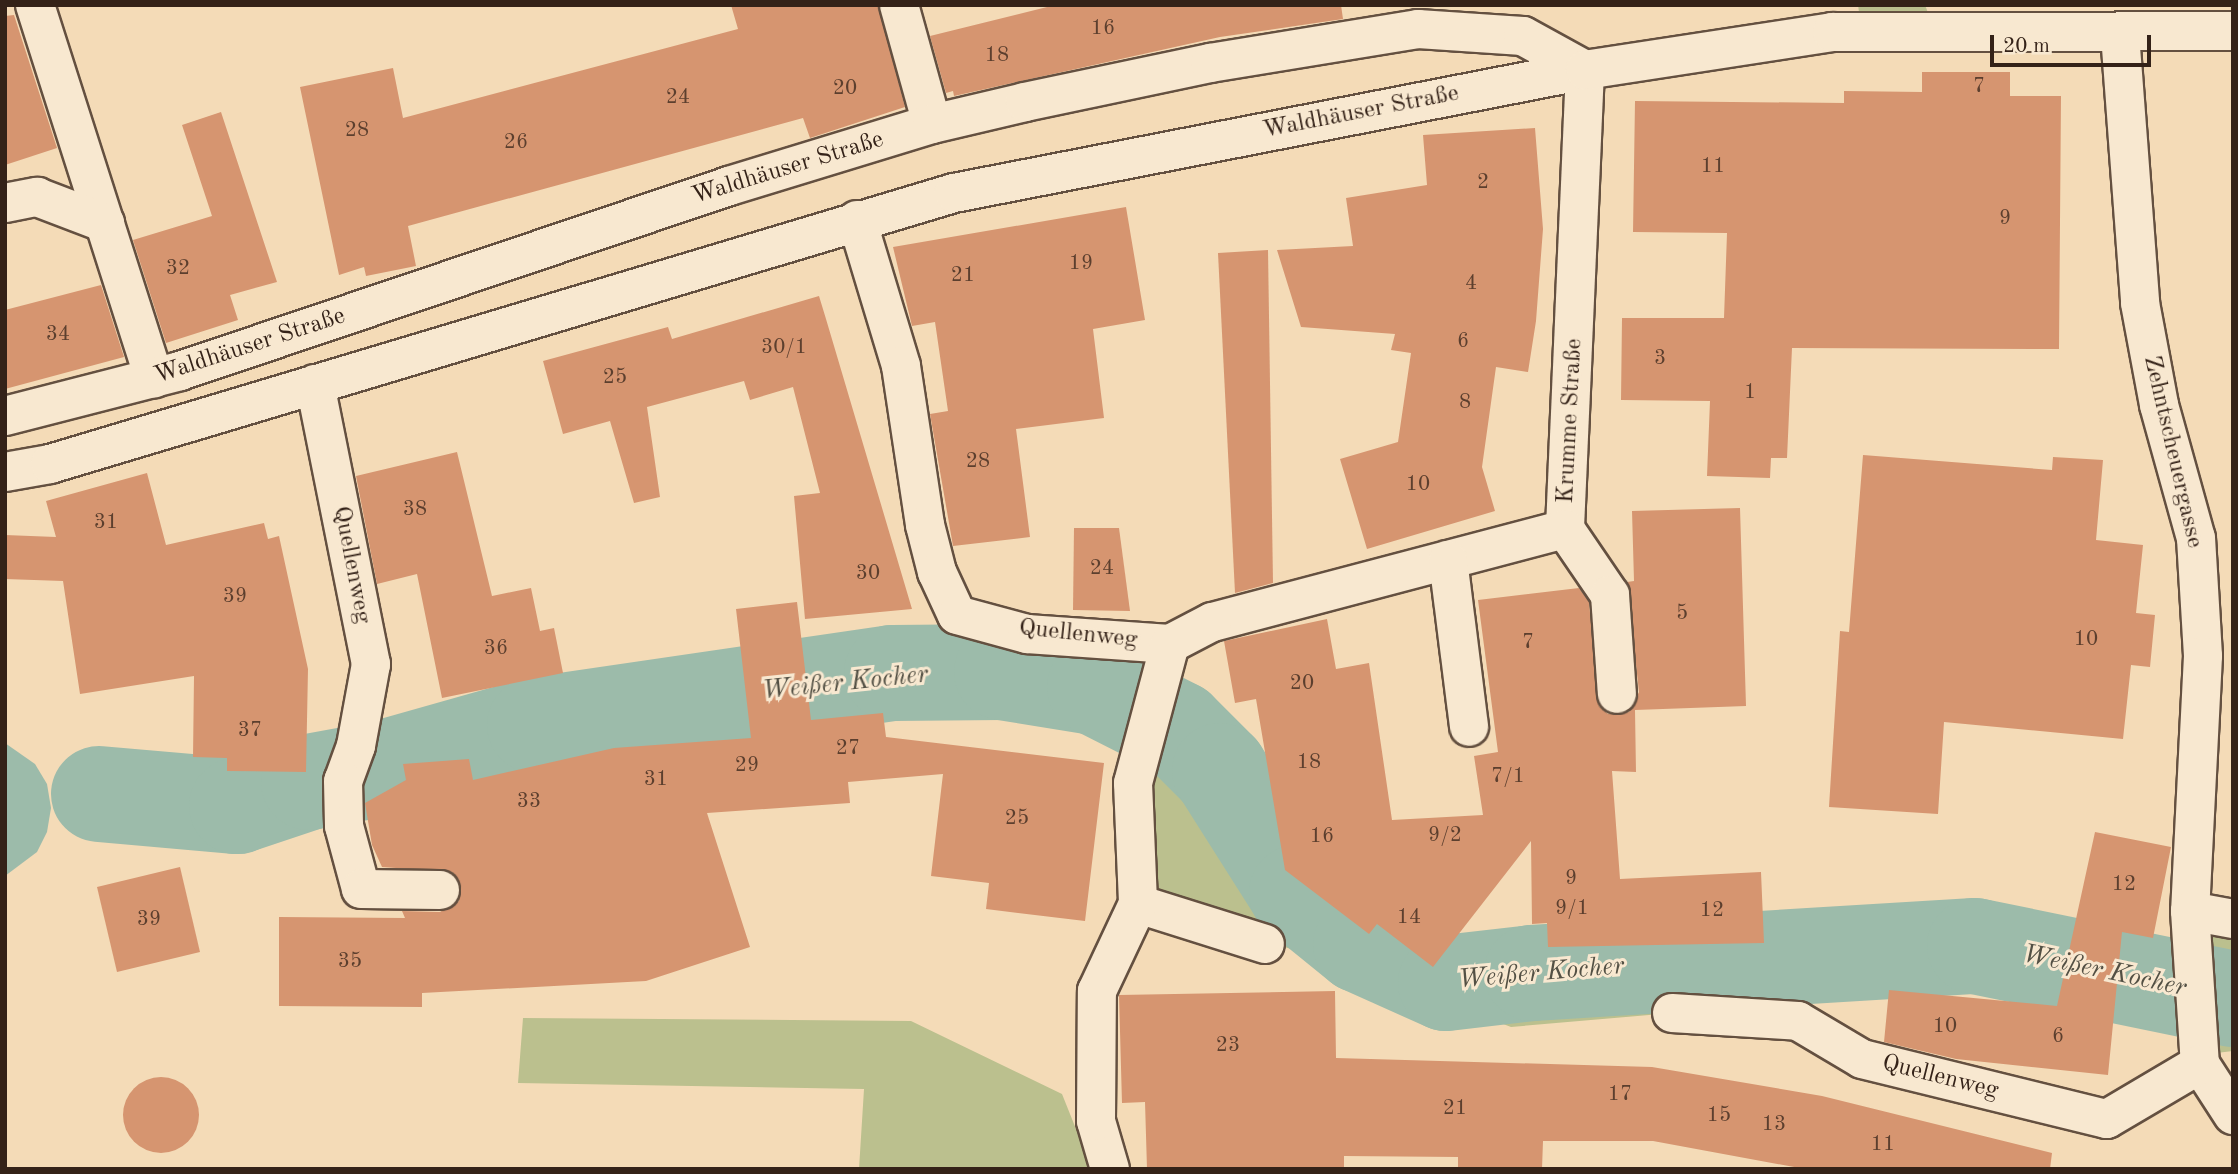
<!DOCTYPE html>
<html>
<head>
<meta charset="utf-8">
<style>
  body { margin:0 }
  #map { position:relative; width:2238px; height:1174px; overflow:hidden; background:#f4dbb7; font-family:"Old Standard TT",serif }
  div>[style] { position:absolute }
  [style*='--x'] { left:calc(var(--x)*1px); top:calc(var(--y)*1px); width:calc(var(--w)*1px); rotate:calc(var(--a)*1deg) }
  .green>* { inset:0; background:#bbc08e }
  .water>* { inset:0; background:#9cbbaa }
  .river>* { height:96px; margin:-48px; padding:0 48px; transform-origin:48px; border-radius:48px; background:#9cbbaa }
  .building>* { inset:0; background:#d69570 }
  .round { border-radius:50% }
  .roads { filter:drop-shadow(2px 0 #645040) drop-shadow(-2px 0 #645040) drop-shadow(0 2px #645040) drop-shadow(0 -2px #645040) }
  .minor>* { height:38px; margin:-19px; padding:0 19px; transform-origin:19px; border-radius:19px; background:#f8e8d0 }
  span { translate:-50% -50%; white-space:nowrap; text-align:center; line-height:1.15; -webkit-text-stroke:6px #f8e8d0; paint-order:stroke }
  .number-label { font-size:21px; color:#5c3f2e }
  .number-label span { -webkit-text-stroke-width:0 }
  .street-label { font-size:24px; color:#342218 }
  .water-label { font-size:26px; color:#535044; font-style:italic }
  .frame { position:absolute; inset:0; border:7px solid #342218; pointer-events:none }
  .scale { position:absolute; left:1990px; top:35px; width:161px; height:32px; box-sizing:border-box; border:4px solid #342218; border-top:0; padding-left:9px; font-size:21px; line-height:24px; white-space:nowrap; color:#342218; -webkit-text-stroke:5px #f8e8d0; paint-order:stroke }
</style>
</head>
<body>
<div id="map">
  <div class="green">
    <div style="clip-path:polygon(1858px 5px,1925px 5px,1932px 23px,1860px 19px)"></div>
    <div style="clip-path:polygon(1154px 716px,1178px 729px,1220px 771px,1297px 893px,1361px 945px,1446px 983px,1667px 965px,1672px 1013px,1511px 1027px,1366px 971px,1138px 904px)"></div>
    <div style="clip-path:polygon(2199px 920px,2233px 924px,2233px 1051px,2208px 1054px)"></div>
    <div style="clip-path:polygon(523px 1018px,911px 1021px,1062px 1094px,1092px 1169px,859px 1169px,864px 1089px,518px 1083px)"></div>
  </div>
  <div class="water">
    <div style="clip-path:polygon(5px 743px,35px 764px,47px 784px,51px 808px,47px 832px,37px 852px,5px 876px)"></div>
  </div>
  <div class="river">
    <div style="--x:99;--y:794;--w:139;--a:5"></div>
    <div style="--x:237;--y:806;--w:76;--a:-18.4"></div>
    <div style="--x:309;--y:782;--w:72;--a:-10.4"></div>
    <div style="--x:380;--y:769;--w:161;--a:-15.8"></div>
    <div style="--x:535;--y:725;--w:361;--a:-8.3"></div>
    <div style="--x:892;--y:673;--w:110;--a:-0.5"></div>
    <div style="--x:1002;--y:672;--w:94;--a:9.2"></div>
    <div style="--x:1095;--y:687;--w:93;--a:26.8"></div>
    <div style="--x:1178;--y:729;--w:59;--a:45"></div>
    <div style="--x:1220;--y:771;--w:144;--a:57.7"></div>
    <div style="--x:1297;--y:893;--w:82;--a:39.1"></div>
    <div style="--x:1361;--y:945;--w:93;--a:24.1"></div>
    <div style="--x:1446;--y:983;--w:87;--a:-6.6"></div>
    <div style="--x:1532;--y:973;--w:444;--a:-3.5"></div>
    <div style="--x:1975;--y:946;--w:263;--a:11.6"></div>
  </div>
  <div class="building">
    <div style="clip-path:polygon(731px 5px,878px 5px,905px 107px,810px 138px,803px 118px,408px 226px,416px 266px,366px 276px,364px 267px,339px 275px,300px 87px,393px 68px,403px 118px,738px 29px)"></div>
    <div style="clip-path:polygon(1055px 5px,1341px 5px,1343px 19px,1220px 37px,954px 96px,953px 91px,946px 93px,930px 36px)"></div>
    <div style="clip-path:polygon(14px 15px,57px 148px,5px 165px,5px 16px)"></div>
    <div style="clip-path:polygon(1922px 72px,2010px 72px,2010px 96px,2061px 96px,2059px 349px,1792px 348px,1787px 458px,1771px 458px,1770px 478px,1707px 476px,1710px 401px,1621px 400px,1622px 318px,1724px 318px,1727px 233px,1633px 232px,1635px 101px,1844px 103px,1844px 91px,1922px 92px)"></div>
    <div style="clip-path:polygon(221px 112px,277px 282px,230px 295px,238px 320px,166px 343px,133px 240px,212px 216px,182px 125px)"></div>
    <div style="clip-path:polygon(1535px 128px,1543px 229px,1536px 321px,1528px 372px,1496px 367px,1482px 467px,1495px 511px,1367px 549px,1340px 459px,1398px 442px,1411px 353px,1391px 350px,1395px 334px,1301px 327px,1277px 250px,1353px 246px,1346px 198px,1427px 185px,1423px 135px)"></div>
    <div style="clip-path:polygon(1126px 207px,1145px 320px,1093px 329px,1104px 418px,1016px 429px,1030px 537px,953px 546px,930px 414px,948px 411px,935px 322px,912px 326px,893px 247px)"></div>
    <div style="clip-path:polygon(1268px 250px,1273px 583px,1235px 593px,1218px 253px)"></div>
    <div style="clip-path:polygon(101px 285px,124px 357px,5px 389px,5px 310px)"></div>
    <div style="clip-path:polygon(819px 296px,826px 319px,912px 609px,805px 619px,794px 496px,820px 493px,793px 387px,750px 400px,744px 381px,647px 407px,660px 497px,634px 503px,610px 421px,563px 434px,543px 361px,668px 327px,672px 339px)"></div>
    <div style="clip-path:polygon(457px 452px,492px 596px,531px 588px,540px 631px,554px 628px,563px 673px,442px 698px,417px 574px,377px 584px,356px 476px)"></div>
    <div style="clip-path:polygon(1863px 455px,2052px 470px,2053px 457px,2103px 460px,2096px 540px,2143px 545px,2136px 613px,2155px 615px,2150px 667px,2131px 665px,2123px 739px,1944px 722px,1938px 814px,1829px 807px,1840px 631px,1849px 632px)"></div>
    <div style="clip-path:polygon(147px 473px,166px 545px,264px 523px,268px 539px,279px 536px,308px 669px,306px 772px,227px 771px,227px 758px,193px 757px,194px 676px,80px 694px,63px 581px,5px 579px,5px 535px,56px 537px,46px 501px)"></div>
    <div style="clip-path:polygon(1740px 508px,1746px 706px,1635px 710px,1636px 772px,1612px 771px,1620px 879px,1761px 872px,1764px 943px,1548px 947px,1547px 923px,1532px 924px,1531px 841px,1433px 967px,1377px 924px,1369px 934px,1285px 870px,1256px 699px,1235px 703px,1224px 641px,1327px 619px,1336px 669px,1369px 663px,1392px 820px,1483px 815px,1474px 756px,1498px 752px,1478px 600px,1579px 588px,1589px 602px,1599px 706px,1608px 714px,1629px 712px,1639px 692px,1627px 582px,1634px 581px,1632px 511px)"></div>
    <div style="clip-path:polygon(1074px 528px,1119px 528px,1130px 611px,1073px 610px)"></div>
    <div style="clip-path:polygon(797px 602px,811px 720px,883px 713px,886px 737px,1104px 763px,1085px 921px,986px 909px,989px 883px,931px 876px,943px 774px,848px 782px,850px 803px,707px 813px,750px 947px,646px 981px,422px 993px,422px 1007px,279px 1006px,279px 917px,405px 918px,402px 911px,440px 912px,459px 901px,459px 880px,452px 872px,382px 867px,372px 845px,365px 803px,406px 780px,403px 764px,469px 759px,473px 780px,614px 748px,751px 738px,736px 609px)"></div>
    <div style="clip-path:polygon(2095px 832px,2171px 847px,2153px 938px,2122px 932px,2108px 1075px,1956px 1059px,1884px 1042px,1889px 990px,2057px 1006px)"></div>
    <div style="clip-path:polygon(180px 867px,200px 952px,117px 972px,97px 887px)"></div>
    <div style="clip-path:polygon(1335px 991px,1336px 1058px,1652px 1067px,1822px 1096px,2052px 1153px,2050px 1169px,1805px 1169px,1653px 1141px,1543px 1141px,1542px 1169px,1458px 1169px,1458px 1157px,1344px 1156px,1344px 1169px,1147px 1169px,1145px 1102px,1122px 1103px,1119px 995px)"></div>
    <div class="round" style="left:123px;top:1077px;width:76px;height:76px"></div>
  </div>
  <div class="roads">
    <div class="minor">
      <div style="--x:35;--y:5;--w:392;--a:72.3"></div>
      <div style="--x:899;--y:5;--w:123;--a:74.5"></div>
      <div style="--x:2120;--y:34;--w:270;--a:85.7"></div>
      <div style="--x:2140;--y:303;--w:104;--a:79.4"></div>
      <div style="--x:2159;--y:405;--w:138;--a:74.5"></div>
      <div style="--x:2196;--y:538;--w:118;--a:86.6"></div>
      <div style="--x:2203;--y:656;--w:255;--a:92.9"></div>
      <div style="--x:2190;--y:911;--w:153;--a:86.3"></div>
      <div style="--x:2200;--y:1064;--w:61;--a:57.1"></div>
      <div style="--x:5;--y:203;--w:33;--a:-11"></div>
      <div style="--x:37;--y:197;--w:73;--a:20.9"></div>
      <div style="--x:857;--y:220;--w:152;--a:73.2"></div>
      <div style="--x:901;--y:366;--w:161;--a:81.4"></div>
      <div style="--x:925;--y:525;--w:49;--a:75.7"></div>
      <div style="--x:937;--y:572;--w:47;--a:65.1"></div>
      <div style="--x:957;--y:615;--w:73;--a:15.2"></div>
      <div style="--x:1027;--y:634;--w:143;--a:4"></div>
      <div style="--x:315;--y:384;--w:286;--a:78.7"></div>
      <div style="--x:371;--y:664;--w:83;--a:100.4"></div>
      <div style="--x:356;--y:746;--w:37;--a:110"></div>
      <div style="--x:343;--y:781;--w:45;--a:88.7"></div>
      <div style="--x:344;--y:826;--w:65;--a:74.9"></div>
      <div style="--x:361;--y:889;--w:79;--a:0.7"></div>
      <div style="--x:5;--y:416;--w:181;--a:-14.4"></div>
      <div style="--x:180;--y:371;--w:579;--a:-18.62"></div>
      <div style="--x:729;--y:186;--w:212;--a:-17"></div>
      <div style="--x:932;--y:124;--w:96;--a:-13.3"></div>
      <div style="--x:1025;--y:102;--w:189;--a:-11.9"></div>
      <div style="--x:1210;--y:63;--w:211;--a:-9.3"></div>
      <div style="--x:1418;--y:29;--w:105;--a:3.8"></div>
      <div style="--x:1523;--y:36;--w:71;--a:28.7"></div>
      <div style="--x:1585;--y:70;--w:459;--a:92.5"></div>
      <div style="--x:1565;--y:529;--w:365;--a:165.2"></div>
      <div style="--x:1212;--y:622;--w:47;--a:152.4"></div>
      <div style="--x:5;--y:472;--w:46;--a:-10.1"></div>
      <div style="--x:50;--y:464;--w:944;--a:-16.69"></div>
      <div style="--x:954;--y:193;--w:643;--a:-11.03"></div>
      <div style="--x:1585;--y:70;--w:250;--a:-8.7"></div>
      <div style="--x:1832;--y:32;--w:401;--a:-0.1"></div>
      <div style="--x:1565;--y:529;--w:80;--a:55.7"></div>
      <div style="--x:1610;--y:595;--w:99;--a:86"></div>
      <div style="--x:1448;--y:560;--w:168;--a:82.8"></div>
      <div style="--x:1170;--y:644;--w:144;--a:104.9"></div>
      <div style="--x:1133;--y:783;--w:121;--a:87.6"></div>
      <div style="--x:1138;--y:904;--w:133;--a:17.5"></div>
      <div style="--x:2190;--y:911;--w:44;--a:10.5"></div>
      <div style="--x:1672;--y:1013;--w:126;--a:3.6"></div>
      <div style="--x:1798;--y:1021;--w:74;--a:30.7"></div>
      <div style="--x:1862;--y:1059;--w:252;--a:13.8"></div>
      <div style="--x:2107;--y:1119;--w:108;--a:-30.6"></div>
      <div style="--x:1110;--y:1169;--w:50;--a:-106.3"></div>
      <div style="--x:1096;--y:1121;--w:130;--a:-89.6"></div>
      <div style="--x:1097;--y:991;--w:96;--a:-64.8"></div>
    </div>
  </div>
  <div class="number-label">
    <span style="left:1103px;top:29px">16</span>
    <span style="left:997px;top:56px">18</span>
    <span style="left:1979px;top:87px">7</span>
    <span style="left:845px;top:89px">20</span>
    <span style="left:678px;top:98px">24</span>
    <span style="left:357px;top:131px">28</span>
    <span style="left:516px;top:143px">26</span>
    <span style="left:1713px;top:167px">11</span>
    <span style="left:1483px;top:183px">2</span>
    <span style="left:2005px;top:219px">9</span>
    <span style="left:1081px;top:264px">19</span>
    <span style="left:178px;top:269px">32</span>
    <span style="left:963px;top:276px">21</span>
    <span style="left:1471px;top:284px">4</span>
    <span style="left:58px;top:335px">34</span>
    <span style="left:1463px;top:342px">6</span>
    <span style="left:784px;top:348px">30/1</span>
    <span style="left:1660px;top:359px">3</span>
    <span style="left:615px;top:378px">25</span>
    <span style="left:1750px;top:393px">1</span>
    <span style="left:1465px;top:403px">8</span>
    <span style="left:978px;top:462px">28</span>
    <span style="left:1418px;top:485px">10</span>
    <span style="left:415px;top:510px">38</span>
    <span style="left:106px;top:523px">31</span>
    <span style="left:1102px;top:569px">24</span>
    <span style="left:868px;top:574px">30</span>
    <span style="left:235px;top:597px">39</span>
    <span style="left:1682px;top:614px">5</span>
    <span style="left:2086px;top:640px">10</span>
    <span style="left:1528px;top:643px">7</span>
    <span style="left:496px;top:649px">36</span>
    <span style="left:1302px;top:684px">20</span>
    <span style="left:250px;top:731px">37</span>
    <span style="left:848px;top:749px">27</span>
    <span style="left:1309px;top:763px">18</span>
    <span style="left:747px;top:766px">29</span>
    <span style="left:1508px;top:777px">7/1</span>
    <span style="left:656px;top:780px">31</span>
    <span style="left:529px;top:802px">33</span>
    <span style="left:1017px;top:819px">25</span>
    <span style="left:1445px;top:836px">9/2</span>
    <span style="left:1322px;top:837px">16</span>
    <span style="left:1571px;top:879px">9</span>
    <span style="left:2124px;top:885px">12</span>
    <span style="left:1572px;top:909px">9/1</span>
    <span style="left:1712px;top:911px">12</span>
    <span style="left:1409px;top:918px">14</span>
    <span style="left:149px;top:920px">39</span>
    <span style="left:350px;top:962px">35</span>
    <span style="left:1945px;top:1027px">10</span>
    <span style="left:2058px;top:1037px">6</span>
    <span style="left:1228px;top:1046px">23</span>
    <span style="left:1620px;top:1095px">17</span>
    <span style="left:1455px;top:1109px">21</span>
    <span style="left:1719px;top:1116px">15</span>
    <span style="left:1774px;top:1125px">13</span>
    <span style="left:1883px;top:1145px">11</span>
  </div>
  <div class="street-label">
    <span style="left:1361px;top:113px;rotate:-11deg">Waldhäuser Straße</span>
    <span style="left:788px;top:169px;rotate:-17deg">Waldhäuser Straße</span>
    <span style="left:250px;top:347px;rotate:-18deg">Waldhäuser Straße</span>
    <span style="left:1571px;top:421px;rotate:-87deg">Krumme Straße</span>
    <span style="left:2172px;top:452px;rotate:77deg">Zehntscheuergasse</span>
    <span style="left:351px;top:565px;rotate:79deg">Quellenweg</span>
    <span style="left:1078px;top:635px;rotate:6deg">Quellenweg</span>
    <span style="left:1940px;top:1078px;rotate:14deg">Quellenweg</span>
  </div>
  <div class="water-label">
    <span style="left:845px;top:684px;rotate:-6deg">Weißer Kocher</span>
    <span style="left:2104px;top:972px;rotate:12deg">Weißer Kocher</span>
    <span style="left:1541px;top:974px;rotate:-5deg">Weißer Kocher</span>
  </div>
  <div class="frame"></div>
  <div class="scale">20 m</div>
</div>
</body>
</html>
